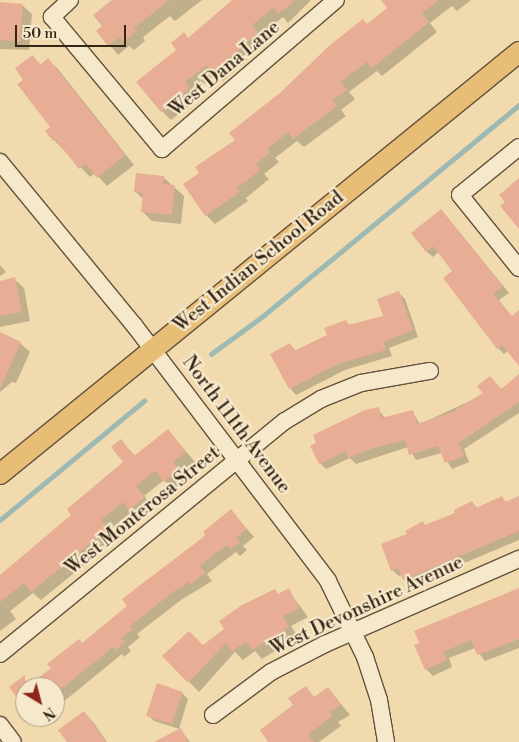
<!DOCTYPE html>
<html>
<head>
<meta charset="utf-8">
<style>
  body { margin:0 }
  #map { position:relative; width:519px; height:742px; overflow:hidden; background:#f1dbae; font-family:"Libre Bodoni",serif }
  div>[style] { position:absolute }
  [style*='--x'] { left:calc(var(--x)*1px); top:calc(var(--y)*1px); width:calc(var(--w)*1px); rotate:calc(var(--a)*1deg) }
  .shadow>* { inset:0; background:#0003 }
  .stream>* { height:4.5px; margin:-2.25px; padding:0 2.25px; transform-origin:2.25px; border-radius:2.25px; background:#9db9b3 }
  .building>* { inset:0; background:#e8ad95 }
  .roads { filter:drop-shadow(1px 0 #63523d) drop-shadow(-1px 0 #63523d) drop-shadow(0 1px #63523d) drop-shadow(0 -1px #63523d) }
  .minor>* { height:16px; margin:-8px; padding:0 8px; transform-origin:8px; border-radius:8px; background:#f6e8ca }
  .major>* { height:20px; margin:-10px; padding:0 10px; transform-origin:10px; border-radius:10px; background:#e8be77 }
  span { translate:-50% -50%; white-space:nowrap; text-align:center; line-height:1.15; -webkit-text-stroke:4.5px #f6e8ca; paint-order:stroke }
  .street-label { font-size:19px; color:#342517 }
  .north { position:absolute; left:15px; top:677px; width:50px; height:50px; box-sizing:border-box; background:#f6e8ca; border:1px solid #a89a82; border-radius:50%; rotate:143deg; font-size:14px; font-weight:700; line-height:20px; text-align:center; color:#342517 }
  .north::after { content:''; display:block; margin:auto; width:18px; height:22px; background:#8f2418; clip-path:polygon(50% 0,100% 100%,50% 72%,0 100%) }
  .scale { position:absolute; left:15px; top:25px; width:111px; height:22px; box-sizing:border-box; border:2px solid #342517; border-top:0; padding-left:6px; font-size:15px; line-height:18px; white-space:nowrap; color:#342517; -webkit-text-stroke:4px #f6e8ca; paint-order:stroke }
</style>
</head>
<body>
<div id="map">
  <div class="shadow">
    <div style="clip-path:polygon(113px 0,202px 0,175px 21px,170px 16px,143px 37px,145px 41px,134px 50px,129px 46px,118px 55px,98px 31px,104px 26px)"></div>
    <div style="clip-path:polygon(235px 0,311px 0,288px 23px,283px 17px,260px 35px,266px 43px,223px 81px,216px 74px,194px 92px,199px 98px,171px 120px,162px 111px,178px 50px)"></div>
    <div style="clip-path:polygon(385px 0,471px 0,457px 11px,452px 6px,430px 23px,437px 32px,382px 76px,377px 71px,349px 92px,355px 99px,341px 110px,346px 116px,304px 147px,297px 141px,275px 158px,279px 162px,264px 174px,269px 179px,246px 198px,248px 201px,215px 224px,206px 215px,201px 174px,389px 8px)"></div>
    <div style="clip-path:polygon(0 3px,22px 5px,32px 14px,29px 50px,0 49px)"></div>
    <div style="clip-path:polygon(33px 57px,41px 65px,48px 60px,58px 69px,134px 165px,107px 186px,95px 173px,90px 177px,54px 140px,52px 127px,25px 80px)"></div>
    <div style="clip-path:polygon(163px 177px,184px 196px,181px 224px,152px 221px,142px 211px,143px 199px,136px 192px)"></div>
    <div style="clip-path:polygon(447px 217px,509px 293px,499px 300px,512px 317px,519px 312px,519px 364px,508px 351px,504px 354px,498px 348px,454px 271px,439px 252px,433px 257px,426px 251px)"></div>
    <div style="clip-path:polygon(0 265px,6px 272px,0 276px)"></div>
    <div style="clip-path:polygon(14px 279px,24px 288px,30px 321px,0 327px,0 282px)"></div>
    <div style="clip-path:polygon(398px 292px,405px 299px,418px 337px,389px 348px,392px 356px,345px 370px,296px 395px,290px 388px,290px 344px,296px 351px,329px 336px,346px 321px,350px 326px,384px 316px)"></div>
    <div style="clip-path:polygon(0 334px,20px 343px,30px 352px,16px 383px,12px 382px,0 392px)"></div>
    <div style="clip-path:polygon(519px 376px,519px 413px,464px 449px,469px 462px,452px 469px,442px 453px,416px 460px,408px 447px,356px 464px,350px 458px,326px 469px,320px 463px,378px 409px,385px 418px,412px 411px,420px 424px,485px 394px,490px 377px,502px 390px)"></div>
    <div style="clip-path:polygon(168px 430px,195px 462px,182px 472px,188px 480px,174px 490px,164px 480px,144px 496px,153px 507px,139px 518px,133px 511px,109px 530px,116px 539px,41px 600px,33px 593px,10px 611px,16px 619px,0 631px,0 576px,73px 515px,125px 462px,121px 441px,135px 456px)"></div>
    <div style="clip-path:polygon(502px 498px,507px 503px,519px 498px,519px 540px,410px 586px,402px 575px,399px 576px,392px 570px,408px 535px,423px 523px,426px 526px,457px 513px,472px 502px,478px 509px)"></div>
    <div style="clip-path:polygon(231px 511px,254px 537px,243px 546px,247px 550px,240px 556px,236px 552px,207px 574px,212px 581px,181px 600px,137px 634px,140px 637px,128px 647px,131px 651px,124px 657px,122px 654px,57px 707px,60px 711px,55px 715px,55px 687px,25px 687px,25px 706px,23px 678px,30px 686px,129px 606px)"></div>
    <div style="clip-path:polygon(288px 590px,308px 617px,291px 626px,298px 637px,262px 659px,255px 651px,243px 660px,235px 652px,199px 692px,164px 656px,203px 647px)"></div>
    <div style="clip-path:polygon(519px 590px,519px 648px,485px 661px,475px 648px,449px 658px,452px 667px,433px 676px,426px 669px,416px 646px)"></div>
    <div style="clip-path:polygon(305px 687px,315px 698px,328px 688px,350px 715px,338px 722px,341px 726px,319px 742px,268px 742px)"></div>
    <div style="clip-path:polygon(182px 693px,188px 699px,179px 729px,154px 721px,148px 715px)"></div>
    <div style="clip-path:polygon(84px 712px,93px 722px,107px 742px,68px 742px)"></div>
    <div style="clip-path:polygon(34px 717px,53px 717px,42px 725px)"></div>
    <div style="clip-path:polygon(180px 729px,190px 742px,160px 742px)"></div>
  </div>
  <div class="stream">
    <div style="--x:211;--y:354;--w:64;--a:-36.2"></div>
    <div style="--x:263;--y:316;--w:332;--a:-39.5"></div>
    <div style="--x:0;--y:520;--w:187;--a:-39.6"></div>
  </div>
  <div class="building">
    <div style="clip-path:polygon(112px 0,170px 0,134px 28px,137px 31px,123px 42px,120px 37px,108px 46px,96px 31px,102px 26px,93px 15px)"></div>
    <div style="clip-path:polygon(232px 0,296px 0,278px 14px,274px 8px,252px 25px,258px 33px,213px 72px,207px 65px,185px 82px,190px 88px,161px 112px,136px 82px,176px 50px,171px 43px,184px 32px,188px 38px)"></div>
    <div style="clip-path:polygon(381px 0,439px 0,422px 13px,429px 22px,372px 68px,367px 62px,341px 82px,347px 90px,333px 100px,337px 106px,293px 139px,288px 132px,267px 149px,270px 152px,256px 164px,260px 170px,237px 188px,240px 192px,205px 216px,183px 184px,199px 173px,195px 167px,235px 140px,229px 133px,281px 92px,330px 45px,363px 19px,367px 24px,387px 8px)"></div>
    <div style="clip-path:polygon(0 2px,23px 4px,20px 42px,0 40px)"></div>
    <div style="clip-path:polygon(33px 55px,40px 65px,48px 58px,125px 155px,97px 178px,86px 164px,79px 169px,55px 139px,53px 141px,45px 131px,50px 127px,17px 84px,23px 80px,15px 68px)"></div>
    <div style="clip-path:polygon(136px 173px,164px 176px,163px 184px,175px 185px,172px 215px,141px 212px,143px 193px,134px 192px)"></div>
    <div style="clip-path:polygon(519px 178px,519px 229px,500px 206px,505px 202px,499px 195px)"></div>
    <div style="clip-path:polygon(441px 209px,503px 286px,493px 294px,512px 316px,519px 310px,519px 366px,502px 345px,497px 349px,443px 278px,452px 271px,433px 246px,426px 252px,411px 233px)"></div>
    <div style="clip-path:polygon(15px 277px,22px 312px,0 316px,0 281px)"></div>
    <div style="clip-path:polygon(399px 291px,413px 330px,384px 342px,386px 350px,338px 364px,289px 389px,270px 354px,290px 343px,294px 351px,327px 335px,324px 328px,346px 320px,348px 325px,383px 316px,377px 299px)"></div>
    <div style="clip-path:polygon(0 332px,21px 342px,0 389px)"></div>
    <div style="clip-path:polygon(519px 374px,519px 402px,459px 443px,464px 456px,445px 463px,438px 446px,409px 455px,405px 440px,370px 449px,348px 458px,346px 451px,319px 464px,310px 446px,316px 443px,313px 435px,365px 410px,379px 407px,381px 418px,413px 410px,417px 424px,452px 412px,483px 393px,477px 386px,490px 376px,501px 389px)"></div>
    <div style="clip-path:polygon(168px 429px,186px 452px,173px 462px,180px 470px,164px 482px,155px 471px,136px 486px,145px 497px,129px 510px,123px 502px,101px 520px,108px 529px,31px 592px,24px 583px,0 602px,0 575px,71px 515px,67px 509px,123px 462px,111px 447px,121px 439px,134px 456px)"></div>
    <div style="clip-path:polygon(502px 496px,505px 502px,519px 496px,519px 531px,403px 580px,398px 568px,391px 571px,381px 544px,407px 534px,405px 531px,423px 521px,425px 525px,455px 513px,454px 510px,472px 501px,476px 508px)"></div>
    <div style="clip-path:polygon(231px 509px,247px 529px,236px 537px,240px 542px,231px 549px,227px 545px,200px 566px,205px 573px,191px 584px,189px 582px,173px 592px,130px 626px,133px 629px,121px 638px,125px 642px,116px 650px,113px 647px,55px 694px,55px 687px,27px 687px,51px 668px,47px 664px,79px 639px,82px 643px,127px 606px,122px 599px,206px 535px,203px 532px)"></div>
    <div style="clip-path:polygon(289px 588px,299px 608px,283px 616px,289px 627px,252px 650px,246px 642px,232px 651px,226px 643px,188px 683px,162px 656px,189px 631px,203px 645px,224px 629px,219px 621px,242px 605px,275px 589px,278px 594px)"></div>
    <div style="clip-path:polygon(519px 588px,519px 639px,477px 655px,471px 640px,443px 652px,447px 660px,425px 670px,414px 645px,419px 643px,414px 631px)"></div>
    <div style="clip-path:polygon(25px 675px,25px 708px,9px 687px)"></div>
    <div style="clip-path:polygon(157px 683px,183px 692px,172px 724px,146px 716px)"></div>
    <div style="clip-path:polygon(306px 686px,314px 697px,328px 687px,341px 705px,330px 712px,333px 716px,308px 734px,314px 742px,268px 742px,260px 730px,293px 705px,288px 698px)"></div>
    <div style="clip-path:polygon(84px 711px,106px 742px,67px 742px,58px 730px)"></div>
    <div style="clip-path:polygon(181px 728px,188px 742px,154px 742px)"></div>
  </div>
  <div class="roads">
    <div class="minor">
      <div style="--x:70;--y:0;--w:25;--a:137"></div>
      <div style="--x:52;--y:17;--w:172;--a:50.2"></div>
      <div style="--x:162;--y:149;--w:229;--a:-40.6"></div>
      <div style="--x:519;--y:147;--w:76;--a:140.9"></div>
      <div style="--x:460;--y:195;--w:94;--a:51.1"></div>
      <div style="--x:0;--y:162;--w:211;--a:50.6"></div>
      <div style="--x:134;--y:325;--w:321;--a:52.8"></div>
      <div style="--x:328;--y:581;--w:85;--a:64"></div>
      <div style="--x:365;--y:657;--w:45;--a:72"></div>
      <div style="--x:379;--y:700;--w:43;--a:80.5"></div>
      <div style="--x:0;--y:654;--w:368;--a:-39.3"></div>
      <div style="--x:285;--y:421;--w:42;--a:-31.4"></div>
      <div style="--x:321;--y:399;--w:43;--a:-21.8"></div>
      <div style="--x:361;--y:383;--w:70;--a:-9.9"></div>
      <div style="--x:213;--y:715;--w:72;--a:-36.6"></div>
      <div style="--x:271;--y:672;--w:61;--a:-27.4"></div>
      <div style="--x:325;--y:644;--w:212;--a:-23.7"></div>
      <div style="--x:0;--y:725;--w:21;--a:53"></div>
    </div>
    <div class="major">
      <div style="--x:0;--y:474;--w:669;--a:-39.11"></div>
    </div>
  </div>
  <div class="street-label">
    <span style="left:225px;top:69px;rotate:-40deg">West Dana Lane</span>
    <span style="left:259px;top:262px;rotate:-39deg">West Indian School Road</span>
    <span style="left:236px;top:425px;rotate:53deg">North 111th Avenue</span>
    <span style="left:143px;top:511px;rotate:-39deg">West Monterosa Street</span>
    <span style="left:367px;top:606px;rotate:-25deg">West Devonshire Avenue</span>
  </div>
  <div class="north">N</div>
  <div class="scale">50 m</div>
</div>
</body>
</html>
